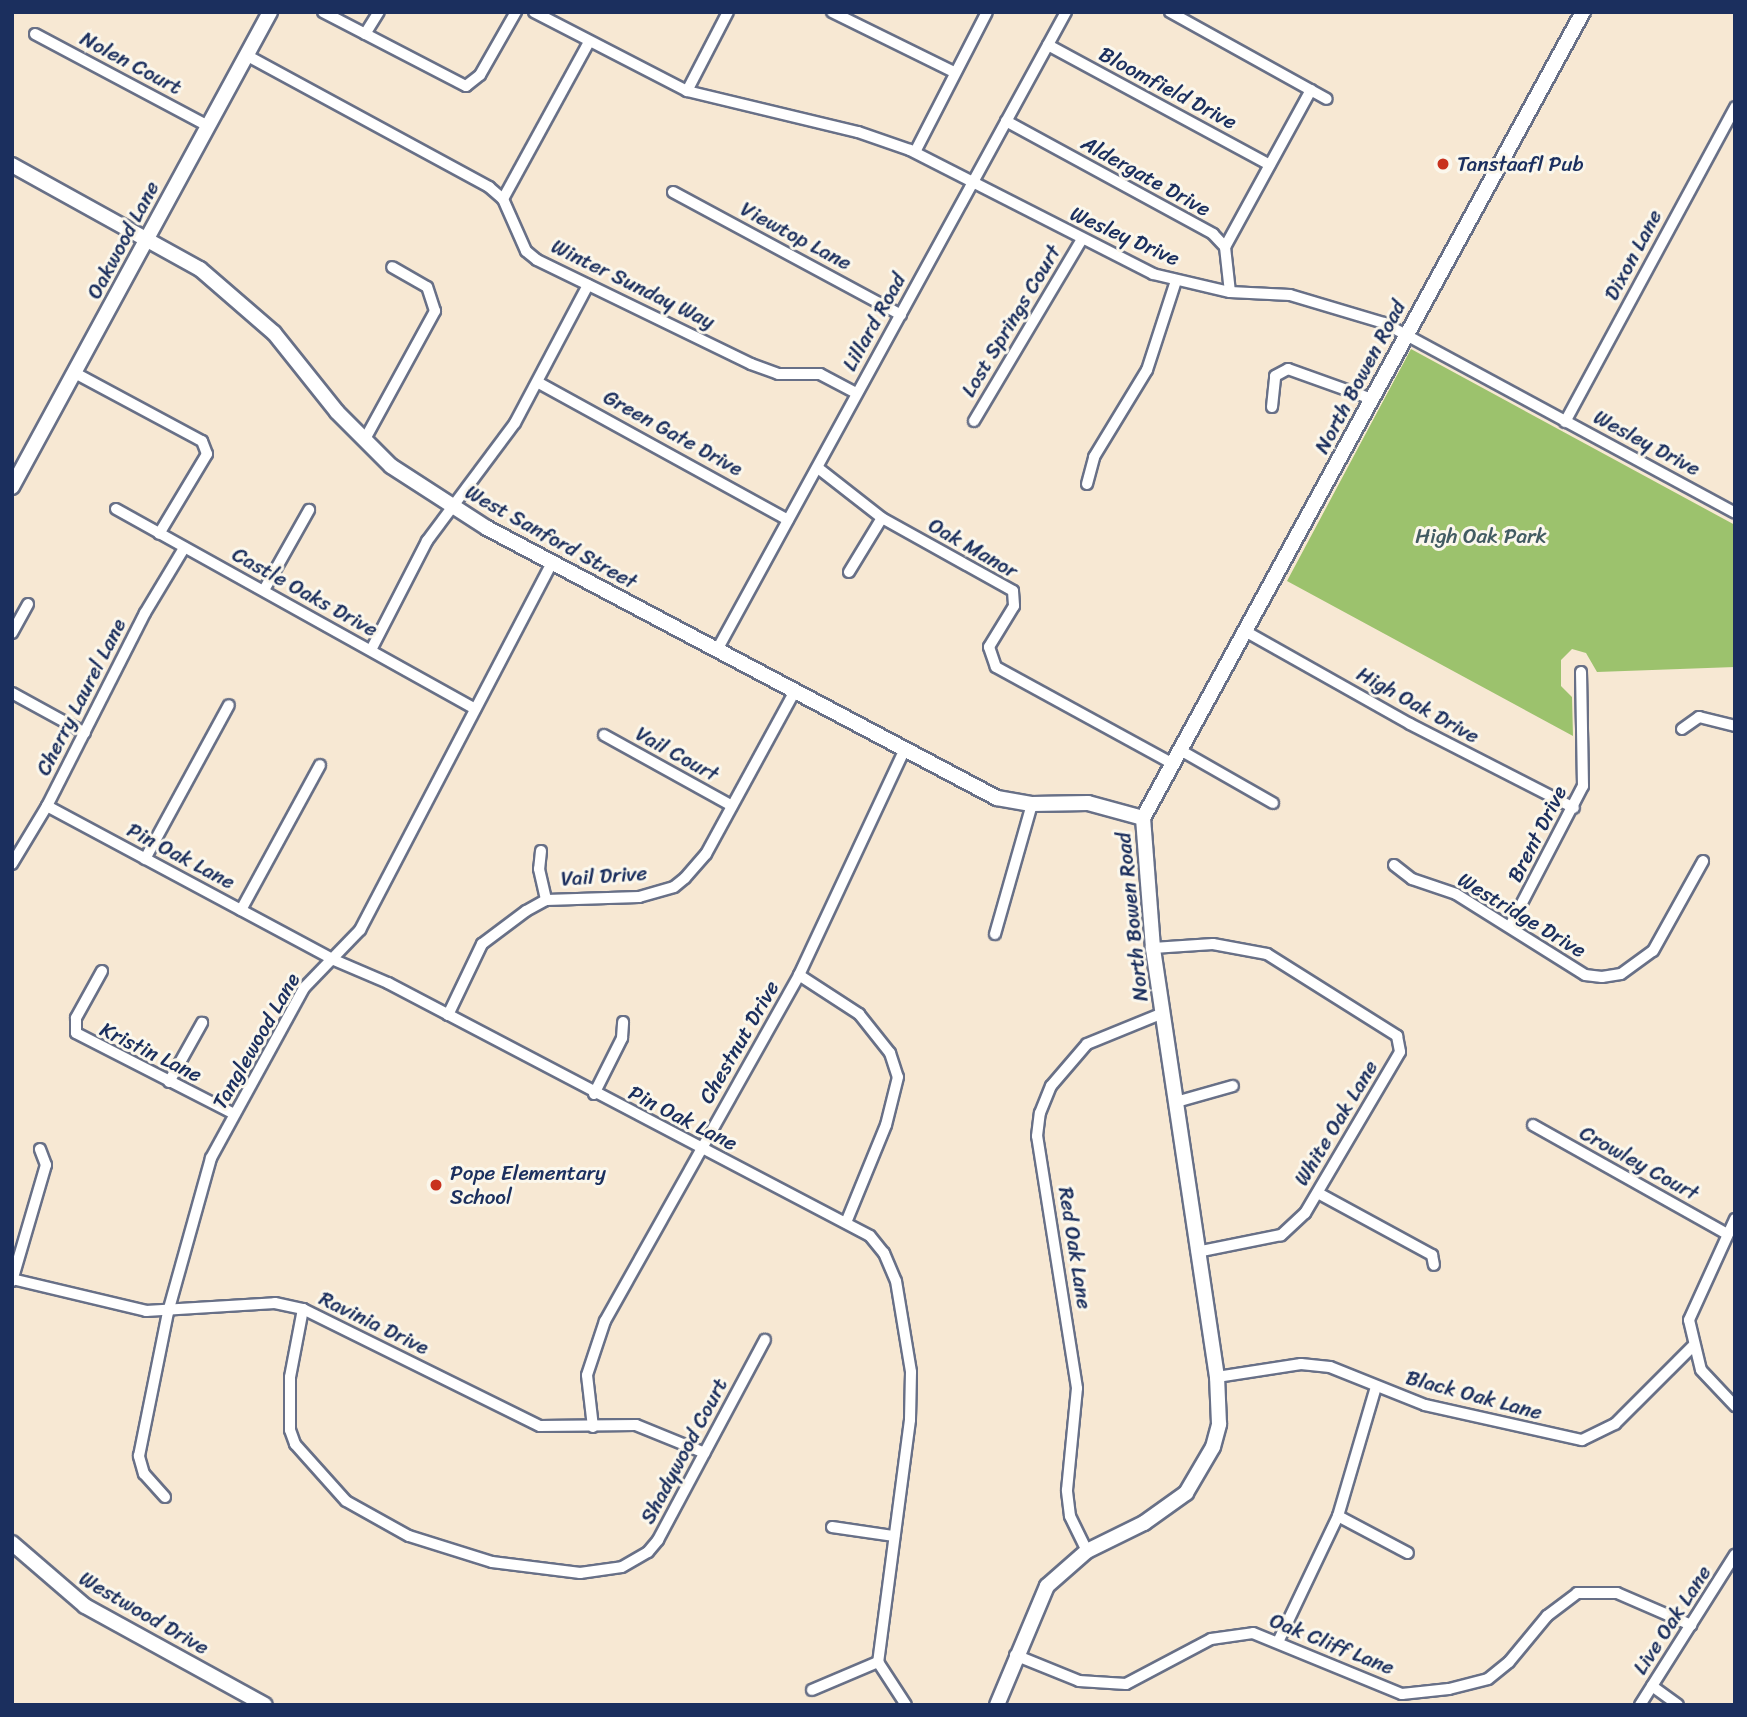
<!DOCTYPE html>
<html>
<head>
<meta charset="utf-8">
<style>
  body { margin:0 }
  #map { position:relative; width:1747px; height:1717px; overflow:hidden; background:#f7e8d3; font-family:Sriracha,sans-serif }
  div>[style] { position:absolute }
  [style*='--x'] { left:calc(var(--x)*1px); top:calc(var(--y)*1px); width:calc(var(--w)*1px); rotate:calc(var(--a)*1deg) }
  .green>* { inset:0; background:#9cc26d }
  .roads { filter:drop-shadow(2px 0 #687087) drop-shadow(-2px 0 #687087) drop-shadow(0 2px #687087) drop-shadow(0 -2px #687087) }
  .minor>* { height:10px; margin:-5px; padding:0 5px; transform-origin:5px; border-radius:5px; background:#fff }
  .tertiary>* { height:14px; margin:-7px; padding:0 7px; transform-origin:7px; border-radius:7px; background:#fff }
  .dots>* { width:19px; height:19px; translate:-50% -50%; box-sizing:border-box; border:4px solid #fbf7ec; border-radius:50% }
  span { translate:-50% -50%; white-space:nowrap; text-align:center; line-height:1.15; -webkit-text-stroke:6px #fbf7ec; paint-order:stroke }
  .street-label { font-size:21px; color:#1b2f5e }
  .poi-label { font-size:21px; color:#1b2f5e }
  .left { translate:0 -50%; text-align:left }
  .park-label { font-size:21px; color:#425b62 }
  .frame { position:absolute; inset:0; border:14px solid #1b2f5e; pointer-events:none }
</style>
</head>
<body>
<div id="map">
  <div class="green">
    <div style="clip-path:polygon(1411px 349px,1735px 525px,1735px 667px,1597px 672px,1586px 653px,1572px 649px,1561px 660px,1561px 686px,1572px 697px,1573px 736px,1287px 581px)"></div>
  </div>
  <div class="roads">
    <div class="minor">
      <div style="--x:323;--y:12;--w:161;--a:27.4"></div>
      <div style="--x:466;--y:86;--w:18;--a:-38"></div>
      <div style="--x:480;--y:75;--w:73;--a:-60.3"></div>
      <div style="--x:534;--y:12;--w:172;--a:27.3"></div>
      <div style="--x:687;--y:91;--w:176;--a:13.5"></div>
      <div style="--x:858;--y:132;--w:55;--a:19.1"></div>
      <div style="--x:910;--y:150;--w:273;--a:27"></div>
      <div style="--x:1153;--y:274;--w:79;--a:13.2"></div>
      <div style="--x:1230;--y:292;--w:60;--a:2.9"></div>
      <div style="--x:1290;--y:295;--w:98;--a:16.6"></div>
      <div style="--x:1384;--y:323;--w:399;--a:28.4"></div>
      <div style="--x:832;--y:12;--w:136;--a:26.2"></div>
      <div style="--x:1170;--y:12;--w:179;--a:29"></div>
      <div style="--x:35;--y:34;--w:196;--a:28"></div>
      <div style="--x:365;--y:34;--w:26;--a:-58"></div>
      <div style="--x:1048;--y:45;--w:252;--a:28.4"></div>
      <div style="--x:246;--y:55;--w:277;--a:28.5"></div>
      <div style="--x:489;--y:187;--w:18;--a:41"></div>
      <div style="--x:503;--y:199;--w:57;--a:66.1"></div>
      <div style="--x:526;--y:251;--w:14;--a:39"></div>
      <div style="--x:537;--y:260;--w:238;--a:25.9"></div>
      <div style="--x:751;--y:364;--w:29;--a:20"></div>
      <div style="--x:778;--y:374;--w:42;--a:0"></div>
      <div style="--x:820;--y:374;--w:41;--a:27.8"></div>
      <div style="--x:687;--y:91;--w:89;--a:-62.6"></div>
      <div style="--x:1006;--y:121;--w:236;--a:28.6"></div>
      <div style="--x:1213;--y:234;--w:18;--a:47"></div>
      <div style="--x:1225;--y:247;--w:45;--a:83.7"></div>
      <div style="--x:915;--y:152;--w:157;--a:-62.8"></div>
      <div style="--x:673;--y:192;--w:259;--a:28.3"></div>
      <div style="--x:503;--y:199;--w:179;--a:-61.3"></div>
      <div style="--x:1225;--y:247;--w:179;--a:-61.3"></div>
      <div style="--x:75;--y:373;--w:144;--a:28.2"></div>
      <div style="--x:202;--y:441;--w:14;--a:69"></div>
      <div style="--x:207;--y:454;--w:93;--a:121"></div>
      <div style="--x:539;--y:383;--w:284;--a:28.8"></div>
      <div style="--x:1272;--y:407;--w:31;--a:-84"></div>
      <div style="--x:1275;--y:376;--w:15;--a:-28"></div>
      <div style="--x:1288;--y:369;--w:89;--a:19.7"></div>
      <div style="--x:974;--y:421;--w:209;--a:-59.3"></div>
      <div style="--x:1565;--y:422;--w:358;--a:-61.6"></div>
      <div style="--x:365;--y:439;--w:146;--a:-61.3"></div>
      <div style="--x:435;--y:311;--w:25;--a:-108"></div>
      <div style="--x:427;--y:287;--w:40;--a:-150.3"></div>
      <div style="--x:818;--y:468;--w:81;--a:38"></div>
      <div style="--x:882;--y:518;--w:150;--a:29.1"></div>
      <div style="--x:1013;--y:591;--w:15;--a:86"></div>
      <div style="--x:1014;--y:606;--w:48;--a:121.4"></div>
      <div style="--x:989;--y:647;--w:21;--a:71"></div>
      <div style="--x:996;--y:667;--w:202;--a:28.7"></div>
      <div style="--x:1087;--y:484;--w:28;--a:-75"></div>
      <div style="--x:1094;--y:457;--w:102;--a:-58.7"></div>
      <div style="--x:1147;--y:370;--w:94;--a:-72"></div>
      <div style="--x:116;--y:509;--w:411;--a:29.1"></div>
      <div style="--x:849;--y:572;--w:63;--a:-58.6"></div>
      <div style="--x:264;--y:590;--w:92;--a:-60.6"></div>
      <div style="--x:1245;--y:631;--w:189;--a:29.4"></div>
      <div style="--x:1410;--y:724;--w:184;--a:27.1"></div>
      <div style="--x:12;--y:633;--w:33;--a:-61"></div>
      <div style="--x:371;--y:650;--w:123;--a:-62.8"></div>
      <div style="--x:427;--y:541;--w:147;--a:-53.3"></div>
      <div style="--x:515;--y:423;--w:156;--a:-62.1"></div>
      <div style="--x:717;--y:650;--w:727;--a:-61.32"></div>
      <div style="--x:12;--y:693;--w:83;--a:28.7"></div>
      <div style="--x:1682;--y:729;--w:21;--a:-35"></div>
      <div style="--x:1699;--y:717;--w:37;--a:14"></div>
      <div style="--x:604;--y:735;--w:146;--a:29"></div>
      <div style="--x:1180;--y:750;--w:107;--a:29.7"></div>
      <div style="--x:47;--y:806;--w:323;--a:28.2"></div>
      <div style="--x:332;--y:959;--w:61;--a:23.2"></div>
      <div style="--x:388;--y:983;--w:544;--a:27.69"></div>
      <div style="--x:870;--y:1236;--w:22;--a:51"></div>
      <div style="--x:884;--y:1253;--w:30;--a:67"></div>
      <div style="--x:896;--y:1281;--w:92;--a:80.6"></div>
      <div style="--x:911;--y:1372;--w:48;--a:91.2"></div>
      <div style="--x:910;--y:1420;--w:244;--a:97.5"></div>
      <div style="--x:878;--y:1662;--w:51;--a:56.9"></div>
      <div style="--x:541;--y:851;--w:18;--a:96"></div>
      <div style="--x:539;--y:869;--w:32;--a:77"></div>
      <div style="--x:145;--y:859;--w:175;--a:-61.4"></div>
      <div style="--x:12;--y:864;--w:68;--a:-58.9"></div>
      <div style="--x:47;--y:806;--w:216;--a:-63.1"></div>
      <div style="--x:145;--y:613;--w:76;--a:-59"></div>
      <div style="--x:1394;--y:865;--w:23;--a:38"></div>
      <div style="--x:1412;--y:879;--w:46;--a:18.8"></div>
      <div style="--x:1456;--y:894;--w:152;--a:32.1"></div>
      <div style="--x:1585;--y:975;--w:17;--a:7"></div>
      <div style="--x:1602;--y:977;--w:19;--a:-9"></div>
      <div style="--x:1621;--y:974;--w:39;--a:-36"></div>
      <div style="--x:1653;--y:951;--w:103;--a:-60.9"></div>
      <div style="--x:241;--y:910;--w:165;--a:-61.4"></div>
      <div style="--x:1510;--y:926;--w:158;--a:-62.5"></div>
      <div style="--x:1583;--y:786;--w:114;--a:-91"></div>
      <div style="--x:995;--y:934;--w:135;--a:-74.1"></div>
      <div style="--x:1153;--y:948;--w:60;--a:-3.8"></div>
      <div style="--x:1213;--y:944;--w:55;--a:10.5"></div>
      <div style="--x:1267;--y:954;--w:154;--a:32.2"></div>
      <div style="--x:1397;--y:1036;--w:16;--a:79"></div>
      <div style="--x:1400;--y:1052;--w:187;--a:120.5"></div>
      <div style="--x:1305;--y:1213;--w:33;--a:137"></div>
      <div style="--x:1281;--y:1235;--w:86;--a:168.6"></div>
      <div style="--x:102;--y:971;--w:54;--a:119"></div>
      <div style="--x:76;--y:1018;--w:15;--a:90"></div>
      <div style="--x:76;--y:1033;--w:178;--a:27.1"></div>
      <div style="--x:799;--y:975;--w:72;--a:33"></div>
      <div style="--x:859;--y:1014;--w:50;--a:51.5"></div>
      <div style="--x:890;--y:1053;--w:25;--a:72"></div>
      <div style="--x:898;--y:1077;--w:49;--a:104"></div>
      <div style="--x:886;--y:1125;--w:103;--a:112.3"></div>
      <div style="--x:448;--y:1015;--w:79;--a:-64.4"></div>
      <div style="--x:482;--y:944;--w:55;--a:-36.9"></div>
      <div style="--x:526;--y:911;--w:23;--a:-29"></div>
      <div style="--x:546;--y:900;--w:93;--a:-1.8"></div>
      <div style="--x:639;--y:897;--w:36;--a:-16"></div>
      <div style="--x:674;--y:887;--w:14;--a:-39"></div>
      <div style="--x:685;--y:878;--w:32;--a:-49"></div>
      <div style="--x:706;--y:854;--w:186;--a:-61.4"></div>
      <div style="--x:169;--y:1082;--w:68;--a:-60.8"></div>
      <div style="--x:594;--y:1094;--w:63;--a:-63.4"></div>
      <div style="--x:622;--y:1038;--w:16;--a:-86"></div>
      <div style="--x:1176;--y:1102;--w:59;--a:-15.7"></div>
      <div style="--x:1533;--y:1125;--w:223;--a:29.3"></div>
      <div style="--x:1318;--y:1193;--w:130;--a:28.5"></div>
      <div style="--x:1432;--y:1255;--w:10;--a:79"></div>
      <div style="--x:1735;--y:1219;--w:111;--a:114.5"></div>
      <div style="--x:1689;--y:1320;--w:51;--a:76.5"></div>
      <div style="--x:1701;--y:1370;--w:50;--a:46.6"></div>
      <div style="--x:12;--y:1279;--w:138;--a:13.4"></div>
      <div style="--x:146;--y:1311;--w:129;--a:-3.5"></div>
      <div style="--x:275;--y:1303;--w:29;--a:12"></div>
      <div style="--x:303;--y:1309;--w:264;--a:26.3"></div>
      <div style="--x:540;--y:1426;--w:96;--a:-0.6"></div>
      <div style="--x:636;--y:1425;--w:74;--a:22.1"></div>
      <div style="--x:12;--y:1281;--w:121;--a:-73.7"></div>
      <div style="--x:46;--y:1165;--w:17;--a:-111"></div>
      <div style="--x:303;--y:1309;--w:69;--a:100.8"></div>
      <div style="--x:290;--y:1377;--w:53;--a:90"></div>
      <div style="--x:290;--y:1430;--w:15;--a:70"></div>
      <div style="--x:295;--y:1444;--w:76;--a:48.2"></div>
      <div style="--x:346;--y:1501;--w:72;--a:29.1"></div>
      <div style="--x:409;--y:1536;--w:87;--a:17.4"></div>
      <div style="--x:492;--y:1562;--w:89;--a:7.1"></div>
      <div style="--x:580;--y:1573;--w:42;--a:-8.1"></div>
      <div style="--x:622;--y:1567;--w:30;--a:-30"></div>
      <div style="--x:648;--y:1552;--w:16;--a:-50"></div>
      <div style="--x:658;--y:1540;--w:227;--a:-61.9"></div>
      <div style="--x:1217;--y:1377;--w:85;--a:-8.8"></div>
      <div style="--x:1301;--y:1364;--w:29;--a:6"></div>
      <div style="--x:1330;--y:1367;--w:102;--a:21.8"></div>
      <div style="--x:1425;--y:1405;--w:161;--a:12.6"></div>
      <div style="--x:1582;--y:1440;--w:37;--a:-26"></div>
      <div style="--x:1615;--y:1424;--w:109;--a:-45"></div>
      <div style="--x:593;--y:1427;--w:52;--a:-96.6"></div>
      <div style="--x:587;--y:1375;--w:57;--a:-71.6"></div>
      <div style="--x:605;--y:1321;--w:397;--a:-60.7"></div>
      <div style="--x:799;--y:975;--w:247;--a:-64.9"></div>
      <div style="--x:165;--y:1497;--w:31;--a:-132"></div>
      <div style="--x:144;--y:1474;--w:19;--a:-106"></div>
      <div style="--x:139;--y:1456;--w:147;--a:-78.6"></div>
      <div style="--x:168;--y:1312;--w:160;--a:-74.4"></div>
      <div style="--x:211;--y:1158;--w:194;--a:-61.3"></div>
      <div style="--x:304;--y:988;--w:81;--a:-46"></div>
      <div style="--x:360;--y:930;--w:414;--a:-62.4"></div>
      <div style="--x:1338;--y:1516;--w:79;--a:27.9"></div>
      <div style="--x:832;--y:1527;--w:63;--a:8.3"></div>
      <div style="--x:1087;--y:1551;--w:39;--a:-116"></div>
      <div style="--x:1070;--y:1516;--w:26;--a:-97"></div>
      <div style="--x:1067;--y:1490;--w:102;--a:-84.4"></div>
      <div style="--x:1077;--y:1388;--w:255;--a:-99"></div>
      <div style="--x:1037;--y:1136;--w:23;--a:-83"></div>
      <div style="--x:1040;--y:1113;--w:29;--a:-68"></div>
      <div style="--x:1051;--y:1086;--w:55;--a:-49.4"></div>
      <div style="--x:1087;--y:1044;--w:82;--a:-22.2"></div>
      <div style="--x:1278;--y:1642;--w:140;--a:-64.5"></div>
      <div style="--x:1338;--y:1516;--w:134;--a:-73.6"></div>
      <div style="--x:1015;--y:1655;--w:69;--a:22.1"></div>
      <div style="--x:1079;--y:1681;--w:47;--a:3.7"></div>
      <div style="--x:1126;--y:1684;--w:96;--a:-27.9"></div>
      <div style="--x:1211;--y:1639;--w:42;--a:-8.1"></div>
      <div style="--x:1253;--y:1633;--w:161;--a:22.3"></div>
      <div style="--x:1402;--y:1694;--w:47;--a:-6.1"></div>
      <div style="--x:1449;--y:1689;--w:40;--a:-14.4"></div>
      <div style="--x:1488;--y:1679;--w:27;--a:-39"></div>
      <div style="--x:1509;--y:1662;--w:60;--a:-50.4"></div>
      <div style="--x:1547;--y:1616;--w:38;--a:-37"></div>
      <div style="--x:1577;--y:1593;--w:40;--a:0"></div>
      <div style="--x:1617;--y:1593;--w:81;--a:23.4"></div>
      <div style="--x:1652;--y:1686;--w:32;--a:36"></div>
      <div style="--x:812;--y:1690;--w:72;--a:-23"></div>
      <div style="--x:1640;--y:1705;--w:178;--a:-57.7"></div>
    </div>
    <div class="tertiary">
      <div style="--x:12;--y:165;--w:215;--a:29"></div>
      <div style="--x:200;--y:269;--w:98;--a:40.9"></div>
      <div style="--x:274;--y:333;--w:101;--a:51.4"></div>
      <div style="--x:337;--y:412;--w:76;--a:45"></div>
      <div style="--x:391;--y:466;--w:114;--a:32.9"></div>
      <div style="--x:487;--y:528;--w:577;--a:27.9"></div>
      <div style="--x:997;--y:798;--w:36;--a:10"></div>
      <div style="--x:1032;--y:804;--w:56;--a:-1"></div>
      <div style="--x:1088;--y:803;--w:57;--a:15.3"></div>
      <div style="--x:12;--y:487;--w:541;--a:-61.49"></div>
      <div style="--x:12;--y:1543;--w:96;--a:40.8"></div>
      <div style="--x:85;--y:1606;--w:205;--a:28.8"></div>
      <div style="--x:997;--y:1705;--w:129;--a:-67.2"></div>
      <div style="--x:1047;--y:1586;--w:53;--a:-41.2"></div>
      <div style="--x:1087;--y:1551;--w:64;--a:-26.2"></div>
      <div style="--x:1144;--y:1523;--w:52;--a:-35.5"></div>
      <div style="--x:1186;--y:1493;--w:53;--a:-59.6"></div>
      <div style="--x:1213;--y:1447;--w:24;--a:-75"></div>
      <div style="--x:1219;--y:1424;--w:47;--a:-92.4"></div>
      <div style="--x:1217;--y:1377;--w:434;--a:-98.5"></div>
      <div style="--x:1153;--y:948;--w:130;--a:-94.4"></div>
      <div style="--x:1143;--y:818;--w:918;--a:-61.37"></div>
    </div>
  </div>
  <div class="dots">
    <div style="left:1443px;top:164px;background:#c8321e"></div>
    <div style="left:436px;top:1185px;background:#c8321e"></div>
  </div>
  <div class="street-label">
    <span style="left:131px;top:63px;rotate:28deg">Nolen Court</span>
    <span style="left:1168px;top:88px;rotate:28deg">Bloomfield Drive</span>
    <span style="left:1146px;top:176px;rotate:29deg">Aldergate Drive</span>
    <span style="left:796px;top:236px;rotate:28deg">Viewtop Lane</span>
    <span style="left:1125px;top:236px;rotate:24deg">Wesley Drive</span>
    <span style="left:123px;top:240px;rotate:-62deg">Oakwood Lane</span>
    <span style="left:1633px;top:255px;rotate:-62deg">Dixon Lane</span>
    <span style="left:633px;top:284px;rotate:26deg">Winter Sunday Way</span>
    <span style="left:1011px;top:321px;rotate:-59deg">Lost Springs Court</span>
    <span style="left:874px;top:322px;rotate:-61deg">Lillard Road</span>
    <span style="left:1360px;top:377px;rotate:-62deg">North Bowen Road</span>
    <span style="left:673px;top:433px;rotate:29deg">Green Gate Drive</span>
    <span style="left:1647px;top:443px;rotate:28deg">Wesley Drive</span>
    <span style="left:551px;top:537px;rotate:29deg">West Sanford Street</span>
    <span style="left:973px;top:548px;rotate:30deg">Oak Manor</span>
    <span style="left:305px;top:592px;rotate:29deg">Castle Oaks Drive</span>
    <span style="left:81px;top:697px;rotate:-63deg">Cherry Laurel Lane</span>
    <span style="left:1418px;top:705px;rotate:29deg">High Oak Drive</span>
    <span style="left:677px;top:754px;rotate:29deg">Vail Court</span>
    <span style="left:1537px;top:834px;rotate:-63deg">Brent Drive</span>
    <span style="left:181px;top:856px;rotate:28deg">Pin Oak Lane</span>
    <span style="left:604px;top:876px;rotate:-4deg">Vail Drive</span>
    <span style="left:1522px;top:915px;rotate:31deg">Westridge Drive</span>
    <span style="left:1132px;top:917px;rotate:-96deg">North Bowen Road</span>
    <span style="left:256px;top:1041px;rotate:-60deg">Tanglewood Lane</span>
    <span style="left:739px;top:1042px;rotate:-60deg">Chestnut Drive</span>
    <span style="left:151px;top:1052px;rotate:26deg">Kristin Lane</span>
    <span style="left:683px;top:1118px;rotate:27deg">Pin Oak Lane</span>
    <span style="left:1336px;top:1123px;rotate:-59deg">White Oak Lane</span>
    <span style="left:1639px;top:1163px;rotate:29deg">Crowley Court</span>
    <span style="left:1075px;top:1248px;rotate:81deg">Red Oak Lane</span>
    <span style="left:374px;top:1323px;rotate:26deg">Ravinia Drive</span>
    <span style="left:1474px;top:1395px;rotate:15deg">Black Oak Lane</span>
    <span style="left:684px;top:1451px;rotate:-62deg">Shadywood Court</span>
    <span style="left:144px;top:1613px;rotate:30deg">Westwood Drive</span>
    <span style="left:1672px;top:1620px;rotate:-57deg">Live Oak Lane</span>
    <span style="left:1332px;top:1644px;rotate:22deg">Oak Cliff Lane</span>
  </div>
  <div class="poi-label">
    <span class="left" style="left:1457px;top:164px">Tanstaafl Pub</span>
    <span class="left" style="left:450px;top:1185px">Pope Elementary<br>School</span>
  </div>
  <div class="park-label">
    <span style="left:1481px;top:536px">High Oak Park</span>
  </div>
  <div class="frame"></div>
</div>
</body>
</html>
